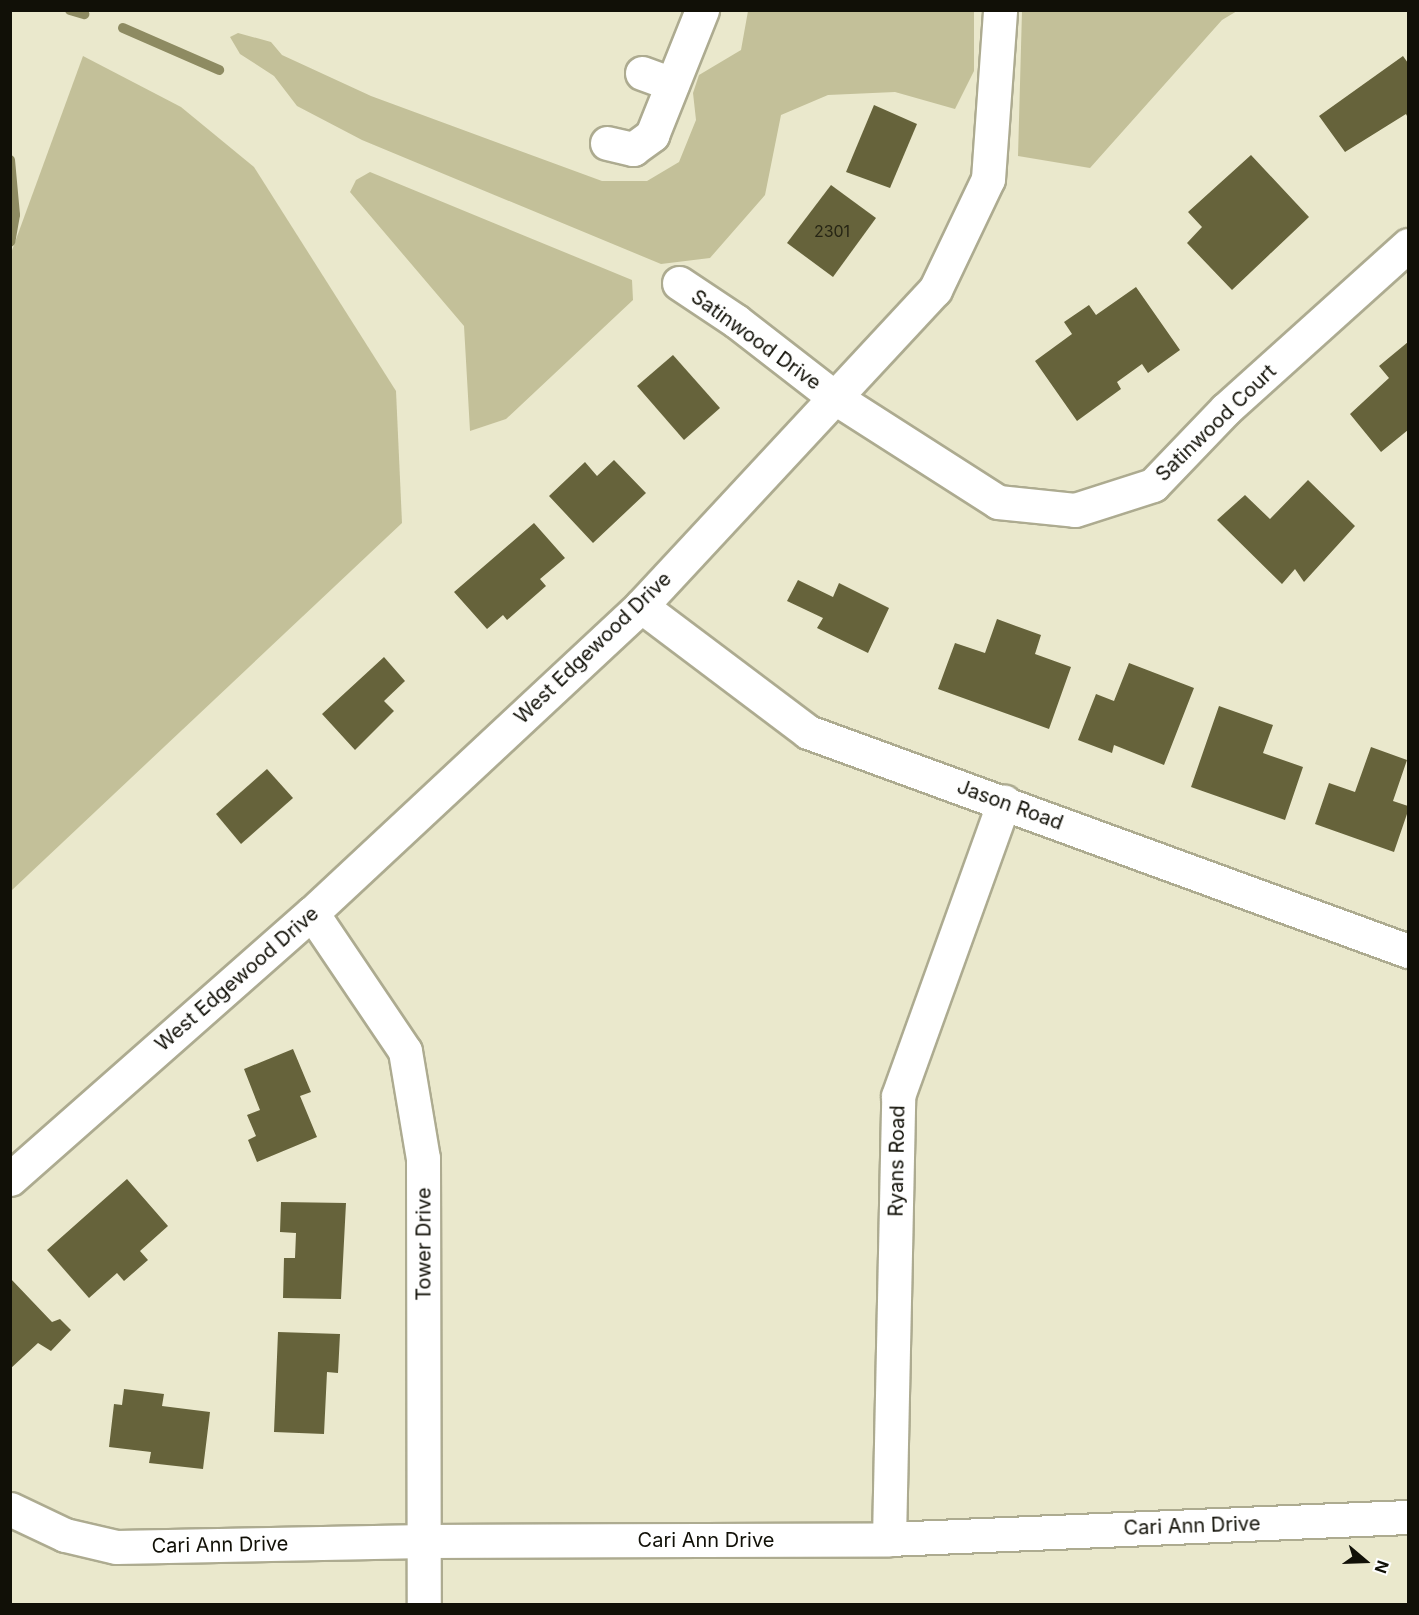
<!DOCTYPE html>
<html>
<head>
<meta charset="utf-8">
<style>
  body { margin:0 }
  #map { position:relative; width:1419px; height:1615px; overflow:hidden; background:#eae8cc; font-family:Inter,sans-serif }
  div>[style] { position:absolute }
  [style*='--x'] { left:calc(var(--x)*1px); top:calc(var(--y)*1px); width:calc(var(--w)*1px); rotate:calc(var(--a)*1deg) }
  .green>* { inset:0; background:#c3c099 }
  .stream>* { height:10px; margin:-5px; padding:0 5px; transform-origin:5px; border-radius:5px; background:#8e8b62 }
  .building>* { inset:0; background:#66633b }
  .roads { filter:drop-shadow(2px 0 #adab90) drop-shadow(-2px 0 #adab90) drop-shadow(0 2px #adab90) drop-shadow(0 -2px #adab90) }
  .minor>* { height:33px; margin:-16.5px; padding:0 16.5px; transform-origin:16.5px; border-radius:16.5px; background:#fff }
  span { translate:-50% -50%; white-space:nowrap; text-align:center; line-height:1.15; -webkit-text-stroke:5px #fff; paint-order:stroke }
  .number-label { font-size:16px; color:#262514 }
  .number-label span { -webkit-text-stroke-width:0 }
  .street-label { font-size:20px; color:#111007 }
  .frame { position:absolute; inset:0; border:12px solid #111007; pointer-events:none }
  .north { position:absolute; left:1335px; top:1531px; width:60px; height:60px; -webkit-text-stroke:4px #fff; paint-order:stroke; rotate:109deg; font-size:16px; font-weight:700; line-height:24px; text-align:center; color:#111007 }
  .north::after { content:''; display:block; margin:auto; width:21px; height:27px; background:#111007; clip-path:polygon(50% 0,100% 100%,50% 72%,0 100%) }
</style>
</head>
<body>
<div id="map">
  <div class="green">
    <div style="clip-path:polygon(748px 11px,974px 11px,974px 71px,955px 109px,895px 92px,828px 95px,781px 115px,765px 195px,710px 258px,661px 264px,362px 140px,297px 106px,274px 76px,240px 54px,230px 37px,238px 33px,271px 42px,282px 55px,371px 96px,602px 181px,647px 181px,679px 162px,696px 120px,693px 93px,699px 75px,741px 50px)"></div>
    <div style="clip-path:polygon(1022px 11px,1022px 10px,1237px 11px,1222px 20px,1090px 168px,1018px 156px)"></div>
    <div style="clip-path:polygon(83px 56px,181px 107px,254px 167px,396px 391px,402px 523px,11px 891px,11px 253px)"></div>
    <div style="clip-path:polygon(370px 172px,632px 280px,633px 300px,506px 419px,470px 431px,464px 326px,350px 192px,356px 180px)"></div>
  </div>
  <div class="stream">
    <div style="--x:70;--y:10;--w:15;--a:16"></div>
    <div style="--x:123;--y:28;--w:105;--a:23.6"></div>
    <div style="--x:10;--y:160;--w:55;--a:84.8"></div>
    <div style="--x:15;--y:215;--w:27;--a:100"></div>
  </div>
  <div class="building">
    <div style="clip-path:polygon(1403px 56px,1408px 63px,1408px 118px,1406px 114px,1345px 152px,1319px 116px)"></div>
    <div style="clip-path:polygon(874px 105px,917px 124px,890px 188px,846px 172px)"></div>
    <div style="clip-path:polygon(1251px 155px,1309px 217px,1232px 290px,1187px 243px,1202px 227px,1188px 212px)"></div>
    <div style="clip-path:polygon(831px 185px,876px 218px,833px 277px,787px 243px)"></div>
    <div style="clip-path:polygon(1136px 287px,1180px 350px,1148px 373px,1142px 364px,1117px 382px,1121px 389px,1077px 421px,1035px 361px,1072px 334px,1064px 322px,1089px 305px,1096px 315px)"></div>
    <div style="clip-path:polygon(1408px 342px,1408px 430px,1381px 452px,1350px 414px,1389px 378px,1379px 366px)"></div>
    <div style="clip-path:polygon(673px 355px,720px 408px,684px 440px,637px 386px)"></div>
    <div style="clip-path:polygon(614px 460px,646px 493px,593px 543px,549px 496px,585px 462px,597px 476px)"></div>
    <div style="clip-path:polygon(1308px 480px,1355px 526px,1304px 582px,1295px 569px,1282px 584px,1217px 520px,1245px 495px,1270px 519px)"></div>
    <div style="clip-path:polygon(534px 523px,565px 558px,540px 579px,546px 586px,507px 620px,503px 615px,487px 629px,454px 592px)"></div>
    <div style="clip-path:polygon(798px 580px,833px 597px,839px 583px,889px 608px,868px 653px,817px 628px,823px 618px,787px 601px)"></div>
    <div style="clip-path:polygon(997px 619px,1041px 635px,1035px 654px,1071px 667px,1049px 729px,938px 689px,955px 643px,985px 653px)"></div>
    <div style="clip-path:polygon(384px 657px,405px 681px,384px 701px,394px 711px,355px 750px,322px 714px)"></div>
    <div style="clip-path:polygon(1129px 663px,1194px 688px,1164px 765px,1114px 745px,1112px 753px,1078px 740px,1096px 694px,1114px 701px)"></div>
    <div style="clip-path:polygon(1219px 706px,1273px 725px,1263px 753px,1303px 767px,1285px 820px,1191px 787px)"></div>
    <div style="clip-path:polygon(1371px 747px,1407px 760px,1393px 801px,1408px 806px,1408px 811px,1394px 852px,1315px 824px,1329px 783px,1355px 792px)"></div>
    <div style="clip-path:polygon(267px 769px,293px 798px,241px 844px,216px 814px)"></div>
    <div style="clip-path:polygon(293px 1049px,311px 1092px,300px 1096px,317px 1137px,257px 1162px,248px 1140px,256px 1136px,247px 1115px,260px 1110px,244px 1069px)"></div>
    <div style="clip-path:polygon(127px 1179px,168px 1226px,140px 1251px,148px 1260px,124px 1281px,117px 1273px,89px 1298px,47px 1250px)"></div>
    <div style="clip-path:polygon(281px 1202px,346px 1203px,341px 1299px,283px 1298px,284px 1258px,295px 1258px,296px 1233px,280px 1232px)"></div>
    <div style="clip-path:polygon(10px 1278px,52px 1322px,60px 1319px,71px 1330px,51px 1351px,38px 1343px,10px 1369px)"></div>
    <div style="clip-path:polygon(278px 1332px,340px 1334px,338px 1373px,327px 1372px,324px 1434px,274px 1432px)"></div>
    <div style="clip-path:polygon(124px 1389px,164px 1394px,162px 1406px,210px 1412px,203px 1469px,149px 1463px,151px 1452px,109px 1447px,114px 1404px,122px 1405px)"></div>
  </div>
  <div class="roads">
    <div class="minor">
      <div style="--x:642;--y:73;--w:32;--a:20"></div>
      <div style="--x:607;--y:143;--w:27;--a:13"></div>
      <div style="--x:633;--y:149;--w:24;--a:-36"></div>
      <div style="--x:652;--y:135;--w:135;--a:-68.2"></div>
      <div style="--x:679;--y:283;--w:69;--a:33.7"></div>
      <div style="--x:736;--y:321;--w:124;--a:37.8"></div>
      <div style="--x:834;--y:397;--w:195;--a:32.6"></div>
      <div style="--x:998;--y:502;--w:77;--a:5.9"></div>
      <div style="--x:1075;--y:510;--w:82;--a:-17.8"></div>
      <div style="--x:1153;--y:485;--w:105;--a:-46.2"></div>
      <div style="--x:1226;--y:409;--w:245;--a:-42"></div>
      <div style="--x:641;--y:606;--w:209;--a:37"></div>
      <div style="--x:808;--y:732;--w:639;--a:20.05"></div>
      <div style="--x:312;--y:913;--w:166;--a:56"></div>
      <div style="--x:405;--y:1051;--w:109;--a:80.5"></div>
      <div style="--x:423;--y:1158;--w:446;--a:89.9"></div>
      <div style="--x:10;--y:1179;--w:402;--a:-41.4"></div>
      <div style="--x:312;--y:913;--w:450;--a:-43"></div>
      <div style="--x:641;--y:606;--w:432;--a:-47.1"></div>
      <div style="--x:935;--y:290;--w:123;--a:-64.5"></div>
      <div style="--x:988;--y:179;--w:169;--a:-85.9"></div>
      <div style="--x:10;--y:1509;--w:61;--a:25.3"></div>
      <div style="--x:65;--y:1535;--w:52;--a:13.2"></div>
      <div style="--x:116;--y:1547;--w:309;--a:-1.1"></div>
      <div style="--x:425;--y:1541;--w:464;--a:-0.2"></div>
      <div style="--x:889;--y:1539;--w:519;--a:-2.43"></div>
      <div style="--x:889;--y:1539;--w:443;--a:-88.8"></div>
      <div style="--x:898;--y:1096;--w:313;--a:-70.2"></div>
    </div>
  </div>
  <div class="number-label">
    <span style="left:832px;top:231px">2301</span>
  </div>
  <div class="street-label">
    <span style="left:756px;top:340px;rotate:36deg">Satinwood Drive</span>
    <span style="left:1216px;top:423px;rotate:-44deg">Satinwood Court</span>
    <span style="left:593px;top:648px;rotate:-44deg">West Edgewood Drive</span>
    <span style="left:1010px;top:805px;rotate:20deg">Jason Road</span>
    <span style="left:237px;top:979px;rotate:-41deg">West Edgewood Drive</span>
    <span style="left:897px;top:1161px;rotate:-89deg">Ryans Road</span>
    <span style="left:424px;top:1244px;rotate:-90deg">Tower Drive</span>
    <span style="left:1192px;top:1526px;rotate:-2deg">Cari Ann Drive</span>
    <span style="left:706px;top:1540px">Cari Ann Drive</span>
    <span style="left:220px;top:1545px;rotate:-1deg">Cari Ann Drive</span>
  </div>
  <div class="frame"></div>
  <div class="north">N</div>
</div>
</body>
</html>
